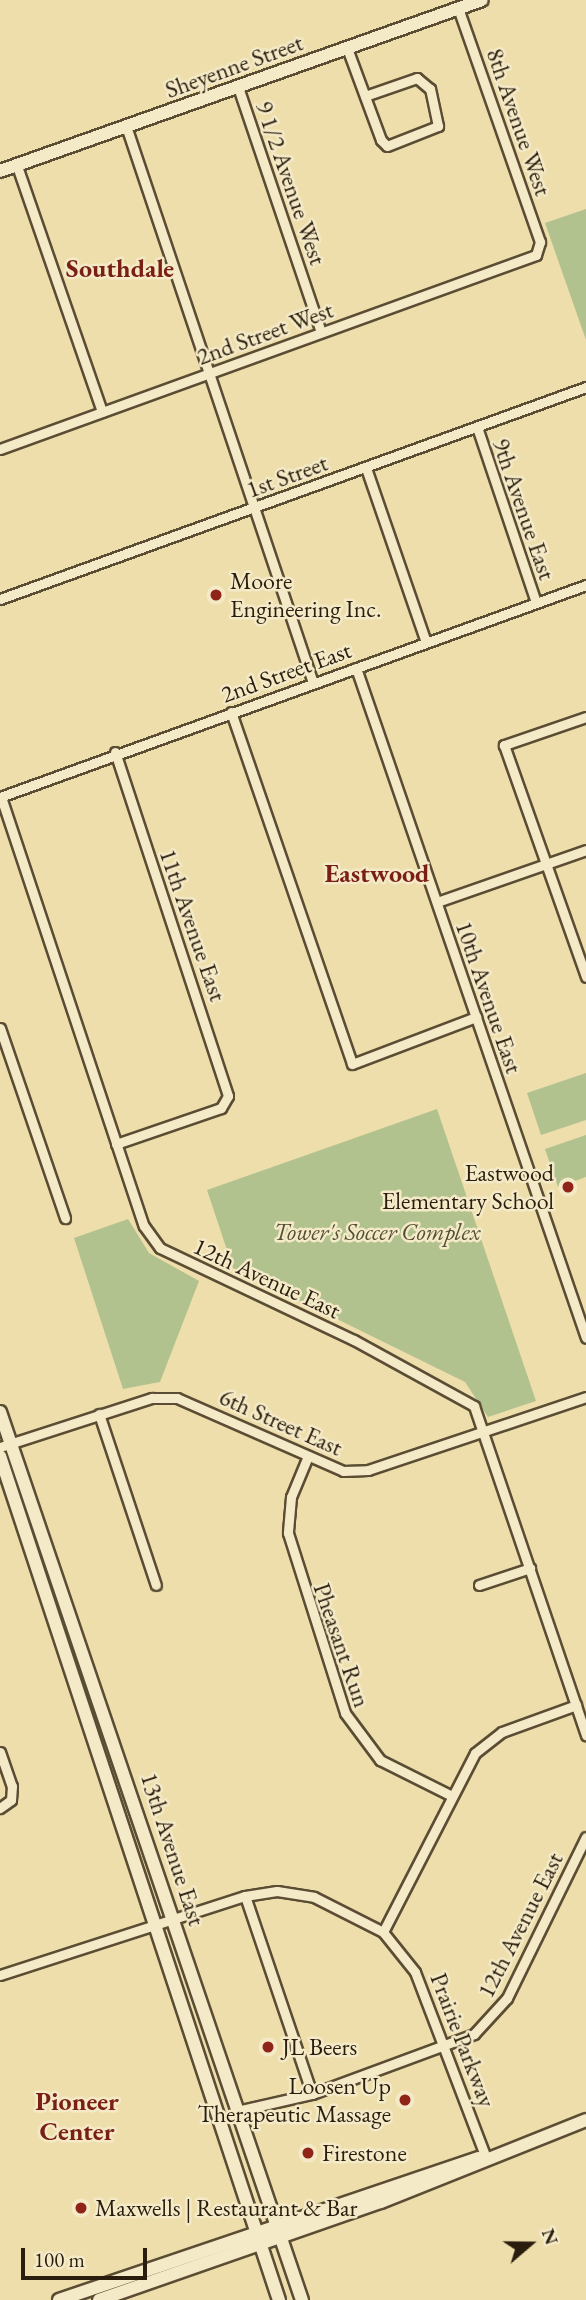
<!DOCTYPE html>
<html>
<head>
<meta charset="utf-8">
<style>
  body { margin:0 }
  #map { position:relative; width:586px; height:2300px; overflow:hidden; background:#eedeab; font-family:"EB Garamond",serif }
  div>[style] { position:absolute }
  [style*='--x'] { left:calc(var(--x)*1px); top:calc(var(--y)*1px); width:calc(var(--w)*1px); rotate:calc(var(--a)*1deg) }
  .green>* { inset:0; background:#b2c28e }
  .roads { filter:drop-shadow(2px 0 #5b4d34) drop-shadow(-2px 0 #5b4d34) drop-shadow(0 2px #5b4d34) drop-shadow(0 -2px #5b4d34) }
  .minor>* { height:9px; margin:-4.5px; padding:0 4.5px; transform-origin:4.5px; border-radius:4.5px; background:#f4eac8 }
  .secondary>* { height:12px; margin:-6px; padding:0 6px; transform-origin:6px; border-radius:6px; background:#f4eac8 }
  .dots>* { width:19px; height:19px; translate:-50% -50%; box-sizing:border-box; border:4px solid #f4eac8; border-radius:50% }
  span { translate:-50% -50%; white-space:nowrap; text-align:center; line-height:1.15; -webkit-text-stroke:5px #f4eac8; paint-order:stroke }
  .street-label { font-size:24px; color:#2a1d0d }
  .poi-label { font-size:24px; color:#2a1d0d }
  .left { translate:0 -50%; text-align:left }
  .right { translate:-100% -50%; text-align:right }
  .park-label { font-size:24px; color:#534f34; font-style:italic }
  .neighbourhood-label { font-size:26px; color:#7a1f14; font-weight:700 }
  .north { position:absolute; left:495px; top:2209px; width:70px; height:70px; -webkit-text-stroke:5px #f4eac8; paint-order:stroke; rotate:70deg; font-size:19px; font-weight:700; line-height:28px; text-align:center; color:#2a1d0d }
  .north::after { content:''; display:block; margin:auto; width:24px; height:32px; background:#2a1d0d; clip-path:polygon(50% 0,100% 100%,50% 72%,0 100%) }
  .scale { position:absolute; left:21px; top:2248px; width:126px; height:32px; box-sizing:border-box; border:4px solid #2a1d0d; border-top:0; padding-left:9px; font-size:21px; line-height:24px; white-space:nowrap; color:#2a1d0d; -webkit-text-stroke:5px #f4eac8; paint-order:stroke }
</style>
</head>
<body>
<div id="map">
  <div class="green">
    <div style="clip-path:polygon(586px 209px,586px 340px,545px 223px)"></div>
    <div style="clip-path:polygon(586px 1073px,586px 1120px,541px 1135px,527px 1093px)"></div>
    <div style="clip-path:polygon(437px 1109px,536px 1401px,488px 1417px,465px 1382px,233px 1268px,207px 1190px)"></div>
    <div style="clip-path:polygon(586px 1135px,586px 1177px,558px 1187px,545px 1149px)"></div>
    <div style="clip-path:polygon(128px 1219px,149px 1253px,199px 1281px,160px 1382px,123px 1389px,74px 1238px)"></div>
  </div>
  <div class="roads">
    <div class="minor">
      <div style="--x:347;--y:48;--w:98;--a:69.7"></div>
      <div style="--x:381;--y:140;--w:8;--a:45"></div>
      <div style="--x:387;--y:146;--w:55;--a:-21.4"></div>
      <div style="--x:438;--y:126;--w:38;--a:-102"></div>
      <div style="--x:430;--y:89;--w:17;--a:-140"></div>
      <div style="--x:417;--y:78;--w:55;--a:160.9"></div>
      <div style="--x:238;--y:87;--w:259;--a:71.3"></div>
      <div style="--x:126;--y:126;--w:588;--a:71.44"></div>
      <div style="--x:17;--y:166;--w:260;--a:70.9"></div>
      <div style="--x:477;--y:427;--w:185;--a:71.4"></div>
      <div style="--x:0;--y:449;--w:570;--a:-19.9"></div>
      <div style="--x:536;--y:255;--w:14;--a:-73"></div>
      <div style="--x:540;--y:242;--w:248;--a:-109.3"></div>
      <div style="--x:366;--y:468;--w:184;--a:71"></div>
      <div style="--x:0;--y:599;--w:623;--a:-19.89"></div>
      <div style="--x:356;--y:668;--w:708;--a:71.05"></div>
      <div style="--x:231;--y:712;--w:372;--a:71"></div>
      <div style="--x:352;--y:1064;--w:133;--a:-20.8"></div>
      <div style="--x:586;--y:717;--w:87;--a:161.1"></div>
      <div style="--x:504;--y:745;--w:246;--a:70.5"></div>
      <div style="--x:115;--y:752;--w:362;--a:71.8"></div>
      <div style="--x:228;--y:1096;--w:14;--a:120"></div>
      <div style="--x:221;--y:1108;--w:111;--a:161.1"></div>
      <div style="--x:0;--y:797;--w:623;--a:-19.89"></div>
      <div style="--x:1;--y:797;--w:452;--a:71.6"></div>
      <div style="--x:144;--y:1226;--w:27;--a:54"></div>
      <div style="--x:160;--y:1248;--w:215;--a:25.4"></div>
      <div style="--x:354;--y:1340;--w:137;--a:28.8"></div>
      <div style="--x:474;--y:1406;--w:348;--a:71.2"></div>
      <div style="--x:437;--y:902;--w:158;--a:-19.2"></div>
      <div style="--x:0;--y:1028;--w:201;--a:71.1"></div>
      <div style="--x:99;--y:1414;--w:180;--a:71.6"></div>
      <div style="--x:0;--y:1447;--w:160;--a:-17.9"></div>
      <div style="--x:152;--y:1398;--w:25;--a:0"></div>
      <div style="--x:177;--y:1398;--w:181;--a:23.7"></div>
      <div style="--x:343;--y:1471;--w:25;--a:-2"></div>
      <div style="--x:368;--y:1470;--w:230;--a:-18.5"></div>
      <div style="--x:308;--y:1456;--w:44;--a:112.5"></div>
      <div style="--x:291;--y:1497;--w:36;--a:95"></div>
      <div style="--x:288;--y:1533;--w:189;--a:72.4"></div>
      <div style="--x:345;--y:1713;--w:59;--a:53.3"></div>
      <div style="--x:380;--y:1760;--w:80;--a:26.6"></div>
      <div style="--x:479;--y:1585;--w:54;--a:-18.4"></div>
      <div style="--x:0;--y:1752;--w:36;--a:71"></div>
      <div style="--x:12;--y:1786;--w:14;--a:94"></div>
      <div style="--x:11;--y:1800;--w:14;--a:144"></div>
      <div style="--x:245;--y:1896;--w:209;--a:71.3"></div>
      <div style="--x:383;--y:1932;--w:201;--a:-62.8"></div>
      <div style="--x:475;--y:1753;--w:34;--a:-38"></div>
      <div style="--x:502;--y:1732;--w:79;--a:-20"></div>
      <div style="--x:0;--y:1975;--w:257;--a:-17.9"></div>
      <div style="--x:245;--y:1896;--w:32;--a:-9"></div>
      <div style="--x:277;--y:1891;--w:37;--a:9"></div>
      <div style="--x:314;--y:1897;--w:77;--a:26.9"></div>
      <div style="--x:383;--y:1932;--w:51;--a:51.3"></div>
      <div style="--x:415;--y:1972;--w:199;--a:69.1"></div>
      <div style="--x:237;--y:2111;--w:77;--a:-12.8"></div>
      <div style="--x:312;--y:2094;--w:173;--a:-20.3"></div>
      <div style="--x:474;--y:2034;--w:49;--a:-47.5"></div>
      <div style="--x:507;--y:1998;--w:179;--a:-63.9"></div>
    </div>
    <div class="secondary">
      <div style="--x:0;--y:171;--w:511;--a:-19.53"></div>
      <div style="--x:0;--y:1412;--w:938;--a:71.22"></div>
      <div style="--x:0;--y:1456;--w:889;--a:71.71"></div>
      <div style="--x:59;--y:2300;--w:443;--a:-18.7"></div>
      <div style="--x:99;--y:2300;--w:299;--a:-19.2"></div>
      <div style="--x:381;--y:2202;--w:221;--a:-21.8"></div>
    </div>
  </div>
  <div class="dots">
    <div style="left:216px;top:595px;background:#8f2418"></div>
    <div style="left:568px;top:1187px;background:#8f2418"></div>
    <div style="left:268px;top:2047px;background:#8f2418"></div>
    <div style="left:405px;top:2100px;background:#8f2418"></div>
    <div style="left:308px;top:2153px;background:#8f2418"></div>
    <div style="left:81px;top:2208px;background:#8f2418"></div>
  </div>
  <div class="street-label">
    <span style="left:234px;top:66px;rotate:-20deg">Sheyenne Street</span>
    <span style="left:519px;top:122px;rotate:71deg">8th Avenue West</span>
    <span style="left:291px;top:183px;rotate:71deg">9 1/2 Avenue West</span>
    <span style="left:265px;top:333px;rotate:-20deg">2nd Street West</span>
    <span style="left:287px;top:476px;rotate:-20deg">1st Street</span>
    <span style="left:524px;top:509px;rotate:71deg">9th Avenue East</span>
    <span style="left:286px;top:672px;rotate:-20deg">2nd Street East</span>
    <span style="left:193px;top:925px;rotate:71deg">11th Avenue East</span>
    <span style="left:489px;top:997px;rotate:71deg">10th Avenue East</span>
    <span style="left:267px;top:1278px;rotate:25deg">12th Avenue East</span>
    <span style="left:281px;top:1422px;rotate:24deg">6th Street East</span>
    <span style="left:342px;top:1645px;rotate:71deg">Pheasant Run</span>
    <span style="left:173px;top:1849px;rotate:72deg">13th Avenue East</span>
    <span style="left:520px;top:1925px;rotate:-63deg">12th Avenue East</span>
    <span style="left:463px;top:2040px;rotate:69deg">Prairie Parkway</span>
  </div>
  <div class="poi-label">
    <span class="left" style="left:230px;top:595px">Moore<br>Engineering Inc.</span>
    <span class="right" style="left:554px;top:1187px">Eastwood<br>Elementary School</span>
    <span class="left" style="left:282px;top:2047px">JL Beers</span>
    <span class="right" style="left:391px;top:2100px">Loosen Up<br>Therapeutic Massage</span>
    <span class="left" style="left:322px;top:2153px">Firestone</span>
    <span class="left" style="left:95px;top:2208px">Maxwells | Restaurant &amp; Bar</span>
  </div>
  <div class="park-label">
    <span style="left:377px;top:1232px">Tower's Soccer Complex</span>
  </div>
  <div class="neighbourhood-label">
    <span style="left:120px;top:269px">Southdale</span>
    <span style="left:377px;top:874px">Eastwood</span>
    <span style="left:77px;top:2117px">Pioneer<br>Center</span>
  </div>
  <div class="north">N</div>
  <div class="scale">100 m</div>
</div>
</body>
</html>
